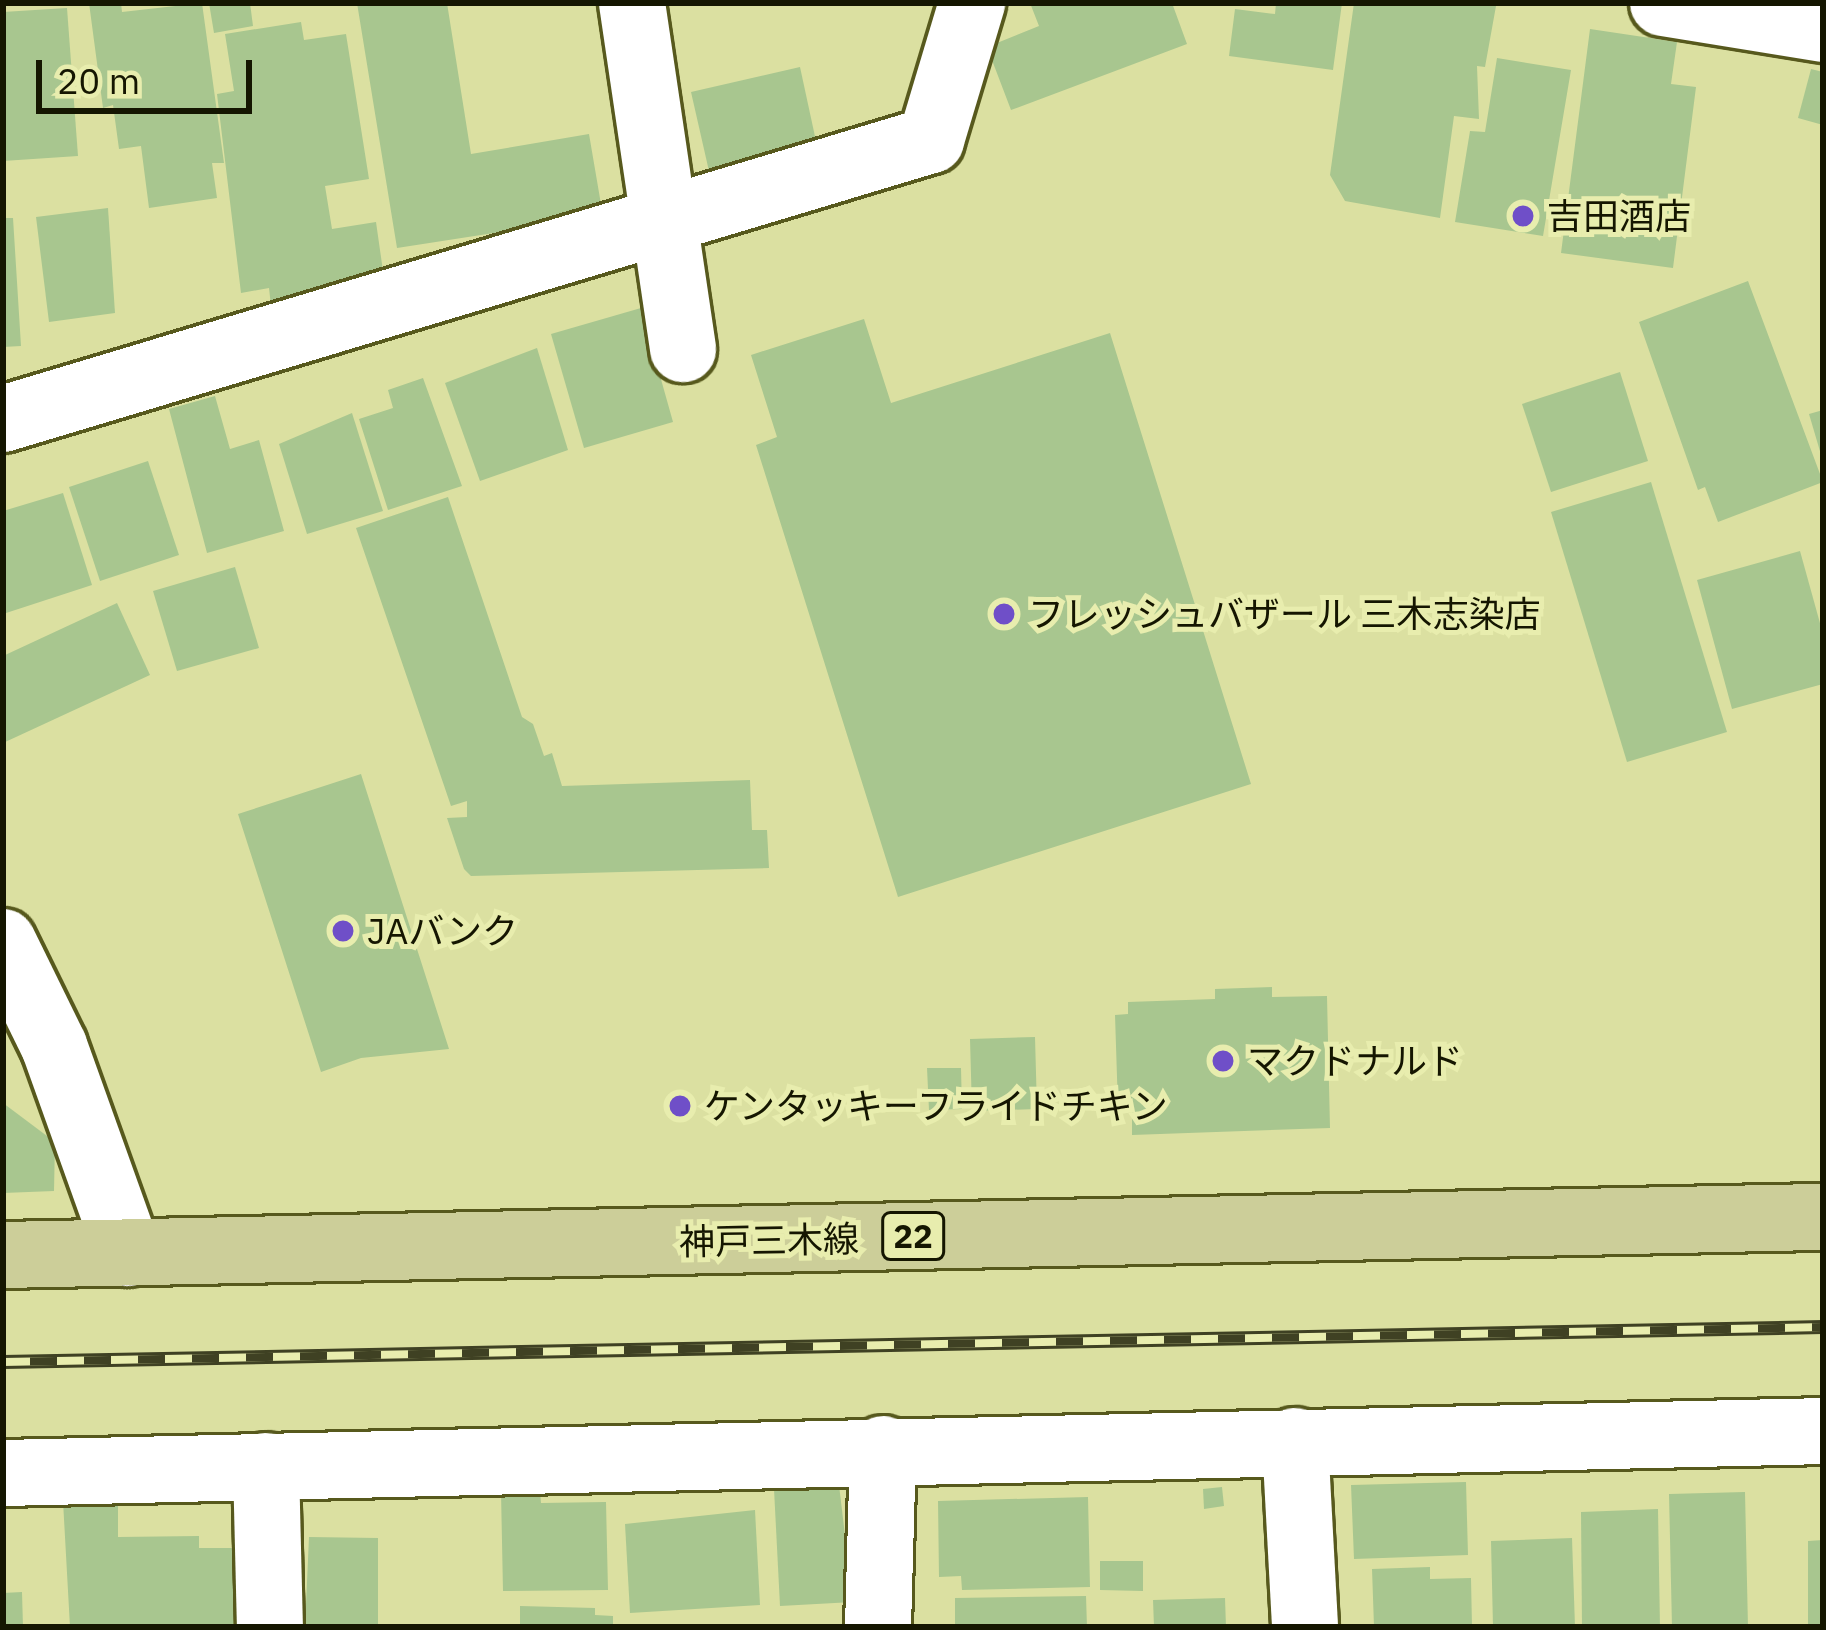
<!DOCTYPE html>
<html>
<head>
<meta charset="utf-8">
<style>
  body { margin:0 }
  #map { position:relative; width:1826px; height:1630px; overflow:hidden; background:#dbe0a1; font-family:"IBM Plex Sans","Noto Sans JP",sans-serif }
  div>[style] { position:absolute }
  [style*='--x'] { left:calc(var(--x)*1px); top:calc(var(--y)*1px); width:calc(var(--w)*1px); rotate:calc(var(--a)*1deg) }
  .building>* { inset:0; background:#a8c68f }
  .roads { filter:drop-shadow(3px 0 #57591d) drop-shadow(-3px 0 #57591d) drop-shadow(0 3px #57591d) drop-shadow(0 -3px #57591d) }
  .street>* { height:66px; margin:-33px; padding:0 33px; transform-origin:33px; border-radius:33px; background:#fff }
  .primary>* { height:66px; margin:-33px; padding:0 33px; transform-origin:33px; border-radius:33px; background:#ccce99 }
  .rail>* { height:14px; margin-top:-7px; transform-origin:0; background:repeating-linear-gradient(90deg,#e8edae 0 27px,#3f4123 0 54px); box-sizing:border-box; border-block:3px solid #3f4123 }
  .dots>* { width:33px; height:33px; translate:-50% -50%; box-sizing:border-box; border:6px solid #e8edae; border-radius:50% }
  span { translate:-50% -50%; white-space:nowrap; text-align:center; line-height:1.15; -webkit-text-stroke:10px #e8edae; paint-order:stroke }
  .shield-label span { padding:3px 9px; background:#e8edae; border:3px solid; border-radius:9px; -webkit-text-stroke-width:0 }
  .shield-label { font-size:33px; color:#151601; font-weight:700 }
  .poi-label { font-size:36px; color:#151601 }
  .left { translate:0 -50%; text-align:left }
  .street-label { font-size:36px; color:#151601 }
  .frame { position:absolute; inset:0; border:6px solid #151601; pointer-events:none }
  .scale { position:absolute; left:36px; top:60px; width:216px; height:54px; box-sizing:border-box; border:6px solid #151601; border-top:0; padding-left:15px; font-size:36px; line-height:42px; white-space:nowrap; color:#151601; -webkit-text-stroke:9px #e8edae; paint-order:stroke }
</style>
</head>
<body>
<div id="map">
  <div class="building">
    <div style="clip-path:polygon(89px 3px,121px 3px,122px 12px,202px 3px,224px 163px,212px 163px,217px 198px,149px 208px,141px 146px,119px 149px,113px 105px,103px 108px)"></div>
    <div style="clip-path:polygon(209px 3px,250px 3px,253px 26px,214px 33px)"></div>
    <div style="clip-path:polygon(357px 3px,447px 3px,471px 154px,589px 134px,603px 216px,397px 248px)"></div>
    <div style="clip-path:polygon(1030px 3px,1172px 3px,1187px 44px,1011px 110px,987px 47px,1039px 26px)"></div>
    <div style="clip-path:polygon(1276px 3px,1342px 3px,1333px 70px,1229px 56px,1235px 9px,1275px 14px)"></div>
    <div style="clip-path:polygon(1354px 3px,1496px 6px,1485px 67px,1477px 66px,1479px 119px,1454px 116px,1440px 218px,1345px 201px,1330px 175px)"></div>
    <div style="clip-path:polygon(67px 8px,78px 156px,3px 161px,3px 12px)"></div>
    <div style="clip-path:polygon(301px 22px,304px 40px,346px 34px,369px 179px,325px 186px,332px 229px,376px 222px,384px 278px,271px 306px,269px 288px,241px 293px,217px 94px,234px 91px,225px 34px)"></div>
    <div style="clip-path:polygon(1590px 29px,1677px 42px,1671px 84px,1696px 87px,1673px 268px,1561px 253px)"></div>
    <div style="clip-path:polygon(1497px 58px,1571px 70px,1543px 236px,1455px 222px,1470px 131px,1485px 132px)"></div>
    <div style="clip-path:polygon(800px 67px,819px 155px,711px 180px,691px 92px)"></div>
    <div style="clip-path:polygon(1811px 69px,1823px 72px,1823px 125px,1798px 118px)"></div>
    <div style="clip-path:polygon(108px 208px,115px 313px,49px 322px,36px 217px)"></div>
    <div style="clip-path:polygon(3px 218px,13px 218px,21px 346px,3px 347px)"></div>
    <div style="clip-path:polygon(1748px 281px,1823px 482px,1718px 522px,1705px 487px,1698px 490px,1639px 322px)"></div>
    <div style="clip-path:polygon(641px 308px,673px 422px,584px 448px,551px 334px)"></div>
    <div style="clip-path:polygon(864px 319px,891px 403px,1110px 333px,1251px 784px,898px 897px,756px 445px,777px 437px,751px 355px)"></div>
    <div style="clip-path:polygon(537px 348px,568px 450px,480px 481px,445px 383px)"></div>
    <div style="clip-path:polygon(1620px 372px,1648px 461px,1551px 492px,1522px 404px)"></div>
    <div style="clip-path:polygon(423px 378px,462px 486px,388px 510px,359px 419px,393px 408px,388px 390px)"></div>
    <div style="clip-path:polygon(215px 396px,230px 449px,259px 440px,284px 531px,207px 553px,169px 409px)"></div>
    <div style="clip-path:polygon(1823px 410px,1823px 458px,1822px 458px,1809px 414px)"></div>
    <div style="clip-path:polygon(352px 413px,383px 511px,307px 534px,279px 444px)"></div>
    <div style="clip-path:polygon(148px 461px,179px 555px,100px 581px,69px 487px)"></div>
    <div style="clip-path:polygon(1651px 482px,1727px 732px,1627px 762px,1551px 512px)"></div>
    <div style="clip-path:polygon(63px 493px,92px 585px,3px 614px,3px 511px)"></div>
    <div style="clip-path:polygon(448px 497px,522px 717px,533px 724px,544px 756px,552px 753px,562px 786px,750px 780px,752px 830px,767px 830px,769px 868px,471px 876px,464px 869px,447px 818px,467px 817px,467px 801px,451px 806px,356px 528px)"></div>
    <div style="clip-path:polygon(1800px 551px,1823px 634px,1823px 684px,1732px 709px,1697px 580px)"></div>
    <div style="clip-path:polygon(235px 567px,259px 648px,177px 671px,153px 591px)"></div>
    <div style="clip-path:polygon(117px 603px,150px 675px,3px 743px,3px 656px)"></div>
    <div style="clip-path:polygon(361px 774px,449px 1049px,361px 1058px,321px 1072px,238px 814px)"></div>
    <div style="clip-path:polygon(1272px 987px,1272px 997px,1327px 996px,1330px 1128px,1132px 1135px,1132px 1107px,1118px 1108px,1115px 1015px,1128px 1014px,1128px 1002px,1215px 999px,1215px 989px)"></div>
    <div style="clip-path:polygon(1035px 1037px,1037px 1109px,972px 1111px,970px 1039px)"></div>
    <div style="clip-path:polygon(927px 1068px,961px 1068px,962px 1109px,929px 1110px)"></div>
    <div style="clip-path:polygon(3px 1103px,55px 1142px,54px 1191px,3px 1193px)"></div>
    <div style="clip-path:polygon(1466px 1482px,1468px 1555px,1354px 1559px,1351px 1485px)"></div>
    <div style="clip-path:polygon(839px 1485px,853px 1602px,780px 1606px,774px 1489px)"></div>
    <div style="clip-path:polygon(1222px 1487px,1224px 1506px,1204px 1509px,1203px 1489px)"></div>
    <div style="clip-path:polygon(540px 1491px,541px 1503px,606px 1502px,608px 1590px,503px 1591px,501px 1492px)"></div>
    <div style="clip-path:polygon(1745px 1492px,1748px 1627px,1672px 1627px,1669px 1494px)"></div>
    <div style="clip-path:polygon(1088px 1497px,1090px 1587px,962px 1590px,961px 1576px,939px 1577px,938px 1501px)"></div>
    <div style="clip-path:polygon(118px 1500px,118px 1537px,199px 1536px,199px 1548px,242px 1548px,243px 1627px,70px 1627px,63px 1501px)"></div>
    <div style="clip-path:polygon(1658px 1509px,1660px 1627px,1582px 1627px,1581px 1512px)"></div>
    <div style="clip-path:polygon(755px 1510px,760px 1605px,630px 1613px,625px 1524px)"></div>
    <div style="clip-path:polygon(309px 1537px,378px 1538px,378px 1627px,305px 1627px)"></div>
    <div style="clip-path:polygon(1572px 1538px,1575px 1627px,1493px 1627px,1491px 1541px)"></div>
    <div style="clip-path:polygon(1823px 1540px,1823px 1627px,1808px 1627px,1808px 1541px)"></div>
    <div style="clip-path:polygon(1100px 1561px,1143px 1561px,1143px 1591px,1100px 1590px)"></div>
    <div style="clip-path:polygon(1430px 1567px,1430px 1579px,1471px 1578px,1472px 1627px,1374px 1627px,1372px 1569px)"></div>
    <div style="clip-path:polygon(22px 1592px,23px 1627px,3px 1627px,3px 1593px)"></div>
    <div style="clip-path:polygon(1086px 1596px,1087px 1627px,955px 1627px,955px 1598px)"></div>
    <div style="clip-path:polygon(1225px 1598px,1226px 1627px,1154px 1627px,1153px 1600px)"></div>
    <div style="clip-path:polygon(520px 1606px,595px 1608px,595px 1615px,613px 1616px,613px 1627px,520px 1627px)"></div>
  </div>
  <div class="roads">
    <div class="street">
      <div style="--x:632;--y:3;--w:350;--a:81.6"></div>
      <div style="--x:1663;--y:3;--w:162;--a:9.2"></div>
      <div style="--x:3;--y:419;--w:969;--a:-16.73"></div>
      <div style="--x:931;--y:140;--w:143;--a:-73.3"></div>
      <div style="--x:3;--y:942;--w:116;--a:63.9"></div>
      <div style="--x:54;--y:1046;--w:220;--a:70.3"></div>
      <div style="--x:1295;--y:1441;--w:186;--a:86.9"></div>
      <div style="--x:266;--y:1466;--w:161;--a:88.6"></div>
      <div style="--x:3;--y:1473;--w:1820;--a:-1.32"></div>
      <div style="--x:878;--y:1627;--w:178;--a:-88.4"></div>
    </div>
    <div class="primary">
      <div style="--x:3;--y:1255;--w:1820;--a:-1.2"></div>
    </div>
  </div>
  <div class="rail">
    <div style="--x:3;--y:1362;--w:1820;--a:-1.1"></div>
  </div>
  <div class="dots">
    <div style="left:1523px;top:216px;background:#6f4fc8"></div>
    <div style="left:1004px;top:614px;background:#6f4fc8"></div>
    <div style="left:343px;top:931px;background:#6f4fc8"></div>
    <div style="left:1223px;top:1061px;background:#6f4fc8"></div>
    <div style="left:680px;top:1106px;background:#6f4fc8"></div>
  </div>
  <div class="shield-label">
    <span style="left:913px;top:1236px">22</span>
  </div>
  <div class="poi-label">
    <span class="left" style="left:1547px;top:216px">吉田酒店</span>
    <span class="left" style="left:1028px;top:614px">フレッシュバザール 三木志染店</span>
    <span class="left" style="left:367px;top:931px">JAバンク</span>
    <span class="left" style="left:1247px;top:1061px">マクドナルド</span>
    <span class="left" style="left:704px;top:1106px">ケンタッキーフライドチキン</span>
  </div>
  <div class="street-label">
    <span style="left:769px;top:1240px;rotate:-1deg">神戸三木線</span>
  </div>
  <div class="frame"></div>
  <div class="scale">20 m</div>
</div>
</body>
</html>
